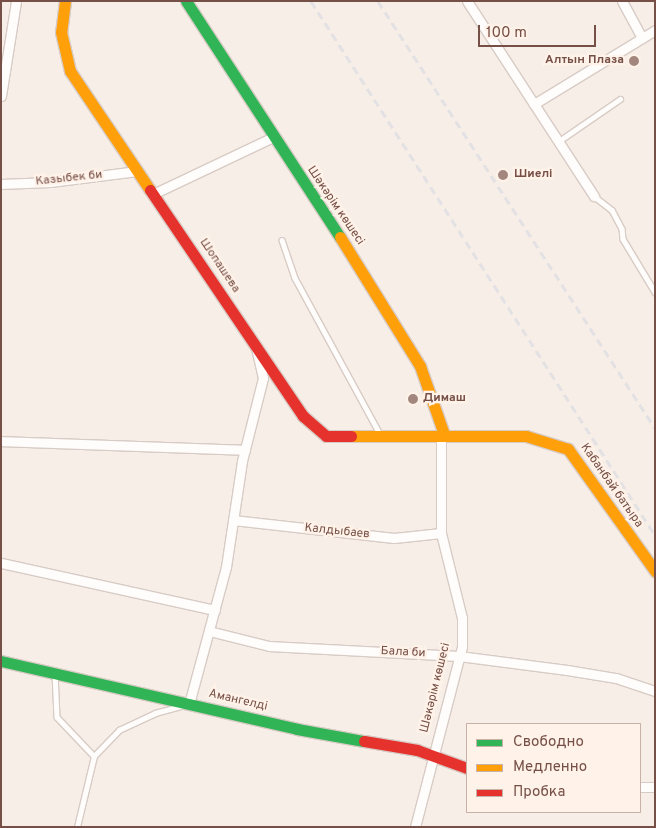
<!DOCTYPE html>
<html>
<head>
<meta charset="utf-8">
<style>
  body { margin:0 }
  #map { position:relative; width:656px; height:828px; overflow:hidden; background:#f7efe7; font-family:Overpass,sans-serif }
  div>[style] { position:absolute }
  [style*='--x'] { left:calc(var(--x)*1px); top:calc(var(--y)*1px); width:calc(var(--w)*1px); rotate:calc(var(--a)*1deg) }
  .roads { filter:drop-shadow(1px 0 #d8cbc5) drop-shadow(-1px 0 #d8cbc5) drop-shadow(0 1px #d8cbc5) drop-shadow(0 -1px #d8cbc5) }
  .lane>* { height:4.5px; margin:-2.25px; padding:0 2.25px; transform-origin:2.25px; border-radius:2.25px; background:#fefdfb }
  .street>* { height:9px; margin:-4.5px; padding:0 4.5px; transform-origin:4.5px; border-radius:4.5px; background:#fefdfb }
  .fast>* { height:11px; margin:-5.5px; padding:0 5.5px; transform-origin:5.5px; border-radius:5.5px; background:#30b455 }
  .slow>* { height:11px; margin:-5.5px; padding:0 5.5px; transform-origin:5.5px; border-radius:5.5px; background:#ff9f0a }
  .jam>* { height:11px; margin:-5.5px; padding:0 5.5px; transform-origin:5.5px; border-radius:5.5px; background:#e5322d }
  .rail>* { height:2.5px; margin-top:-1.25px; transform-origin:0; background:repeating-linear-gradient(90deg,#e3e1e4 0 8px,transparent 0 13px) }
  .dots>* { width:14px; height:14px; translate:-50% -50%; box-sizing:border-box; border:2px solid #fff2e8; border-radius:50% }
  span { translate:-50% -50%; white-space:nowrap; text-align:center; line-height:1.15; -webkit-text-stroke:4.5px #fff2e8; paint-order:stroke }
  .poi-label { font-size:12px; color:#764f46; font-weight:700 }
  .right { translate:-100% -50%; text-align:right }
  .left { translate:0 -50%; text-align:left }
  .street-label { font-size:12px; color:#764f46 }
  .frame { position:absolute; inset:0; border:2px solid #764f46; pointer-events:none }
  .legend { position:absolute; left:466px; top:723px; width:175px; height:90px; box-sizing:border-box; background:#fff2e8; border:1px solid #c8b1a7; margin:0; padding:6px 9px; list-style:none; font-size:15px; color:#764f46 }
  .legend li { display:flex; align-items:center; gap:10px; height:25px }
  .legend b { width:25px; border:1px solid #c8b1a7 }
  .scale { position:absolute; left:478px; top:25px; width:118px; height:22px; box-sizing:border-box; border:2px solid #764f46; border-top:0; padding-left:6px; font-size:15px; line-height:18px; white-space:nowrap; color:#764f46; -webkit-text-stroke:4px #fff2e8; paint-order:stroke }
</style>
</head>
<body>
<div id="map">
  <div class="roads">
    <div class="lane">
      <div style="--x:559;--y:141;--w:74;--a:-34.5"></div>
      <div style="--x:594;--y:196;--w:23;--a:38"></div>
      <div style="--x:612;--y:210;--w:21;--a:62"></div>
      <div style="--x:622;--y:229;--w:10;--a:84"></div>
      <div style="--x:623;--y:239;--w:62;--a:58.9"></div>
      <div style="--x:282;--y:240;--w:40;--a:71.1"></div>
      <div style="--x:295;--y:278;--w:178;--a:61.4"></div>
      <div style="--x:55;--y:673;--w:44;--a:87.4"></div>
      <div style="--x:57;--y:717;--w:54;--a:46.5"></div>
      <div style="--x:77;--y:827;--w:73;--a:-76.5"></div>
      <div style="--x:94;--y:756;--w:36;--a:-46"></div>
      <div style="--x:119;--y:730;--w:40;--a:-25"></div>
      <div style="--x:155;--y:713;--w:28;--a:-15"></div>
    </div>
    <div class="street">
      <div style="--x:467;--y:1;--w:123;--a:57"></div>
      <div style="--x:534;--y:104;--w:142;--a:-31.4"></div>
      <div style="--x:622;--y:1;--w:42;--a:61.6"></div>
      <div style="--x:1;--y:96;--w:96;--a:-81"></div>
      <div style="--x:534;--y:104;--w:110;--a:56.9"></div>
      <div style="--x:1;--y:184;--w:49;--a:-2.3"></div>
      <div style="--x:50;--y:182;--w:88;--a:-7.2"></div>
      <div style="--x:153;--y:194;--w:133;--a:-25.4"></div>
      <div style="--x:1;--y:441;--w:244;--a:2.1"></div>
      <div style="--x:233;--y:520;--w:162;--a:6.4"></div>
      <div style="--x:394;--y:538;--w:47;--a:-6.1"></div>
      <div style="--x:1;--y:563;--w:219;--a:12.4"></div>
      <div style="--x:209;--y:631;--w:62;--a:14"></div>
      <div style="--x:269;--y:646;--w:190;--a:3"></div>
      <div style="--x:459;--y:656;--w:109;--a:7.4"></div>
      <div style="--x:567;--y:670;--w:50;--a:9.3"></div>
      <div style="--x:616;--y:678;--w:41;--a:18.4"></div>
      <div style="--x:189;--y:704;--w:142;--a:-74.9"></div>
      <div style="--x:226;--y:567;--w:107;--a:-81.4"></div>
      <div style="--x:242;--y:461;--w:86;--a:-75.8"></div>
      <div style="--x:263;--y:378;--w:31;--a:-103"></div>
      <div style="--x:640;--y:787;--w:15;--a:0"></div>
      <div style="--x:415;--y:827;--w:187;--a:-75.4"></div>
      <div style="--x:462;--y:646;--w:28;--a:-90"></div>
      <div style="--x:462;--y:618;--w:88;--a:-103.9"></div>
      <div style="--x:441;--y:533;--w:98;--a:-90"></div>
    </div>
    <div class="fast">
      <div style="--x:186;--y:1;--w:282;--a:56.9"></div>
      <div style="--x:1;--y:661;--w:304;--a:12.9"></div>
      <div style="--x:297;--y:729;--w:68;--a:10.2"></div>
    </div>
    <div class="slow">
      <div style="--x:65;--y:1;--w:31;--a:97"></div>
      <div style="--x:61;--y:32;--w:40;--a:77"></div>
      <div style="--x:70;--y:71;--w:143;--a:56.1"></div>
      <div style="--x:340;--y:237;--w:152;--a:58.2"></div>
      <div style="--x:420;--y:366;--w:72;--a:70.6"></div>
      <div style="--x:351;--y:436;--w:175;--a:0"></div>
      <div style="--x:526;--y:436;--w:44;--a:17.2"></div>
      <div style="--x:568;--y:449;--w:150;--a:54.5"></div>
    </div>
    <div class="jam">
      <div style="--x:150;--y:190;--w:273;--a:55.9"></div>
      <div style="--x:303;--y:416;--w:30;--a:41"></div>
      <div style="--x:326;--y:436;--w:25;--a:0"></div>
      <div style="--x:364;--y:741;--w:54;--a:9.6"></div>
      <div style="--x:417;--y:750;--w:53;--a:19.8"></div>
    </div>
  </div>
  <div class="rail">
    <div style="--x:311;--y:1;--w:635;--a:57.21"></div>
    <div style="--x:378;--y:1;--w:509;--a:57.03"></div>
  </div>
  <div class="dots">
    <div style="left:634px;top:61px;background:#a3877e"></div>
    <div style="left:503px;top:175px;background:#a3877e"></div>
    <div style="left:413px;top:399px;background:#a3877e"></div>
  </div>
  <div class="poi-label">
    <span class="right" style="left:624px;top:61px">Алтын Плаза</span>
    <span class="left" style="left:514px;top:175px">Шиелі</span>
    <span class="left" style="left:423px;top:399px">Димаш</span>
  </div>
  <div class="street-label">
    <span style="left:69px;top:179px;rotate:-6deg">Казыбек би</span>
    <span style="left:335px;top:206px;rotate:56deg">Шәкәрім көшесі</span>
    <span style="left:219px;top:266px;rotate:56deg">Шопашева</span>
    <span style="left:611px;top:486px;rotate:55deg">Кабанбай батыра</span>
    <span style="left:337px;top:532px;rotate:6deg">Калдыбаев</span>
    <span style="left:403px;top:653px;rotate:3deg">Бала би</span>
    <span style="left:436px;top:688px;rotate:-76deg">Шәкәрім көшесі</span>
    <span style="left:238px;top:701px;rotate:13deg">Амангелді</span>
  </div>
  <div class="frame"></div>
  <ul class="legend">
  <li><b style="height:6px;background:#30b455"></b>Свободно</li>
  <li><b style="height:6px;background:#ff9f0a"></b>Медленно</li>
  <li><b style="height:6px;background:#e5322d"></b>Пробка</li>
  </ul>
  <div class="scale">100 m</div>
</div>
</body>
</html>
